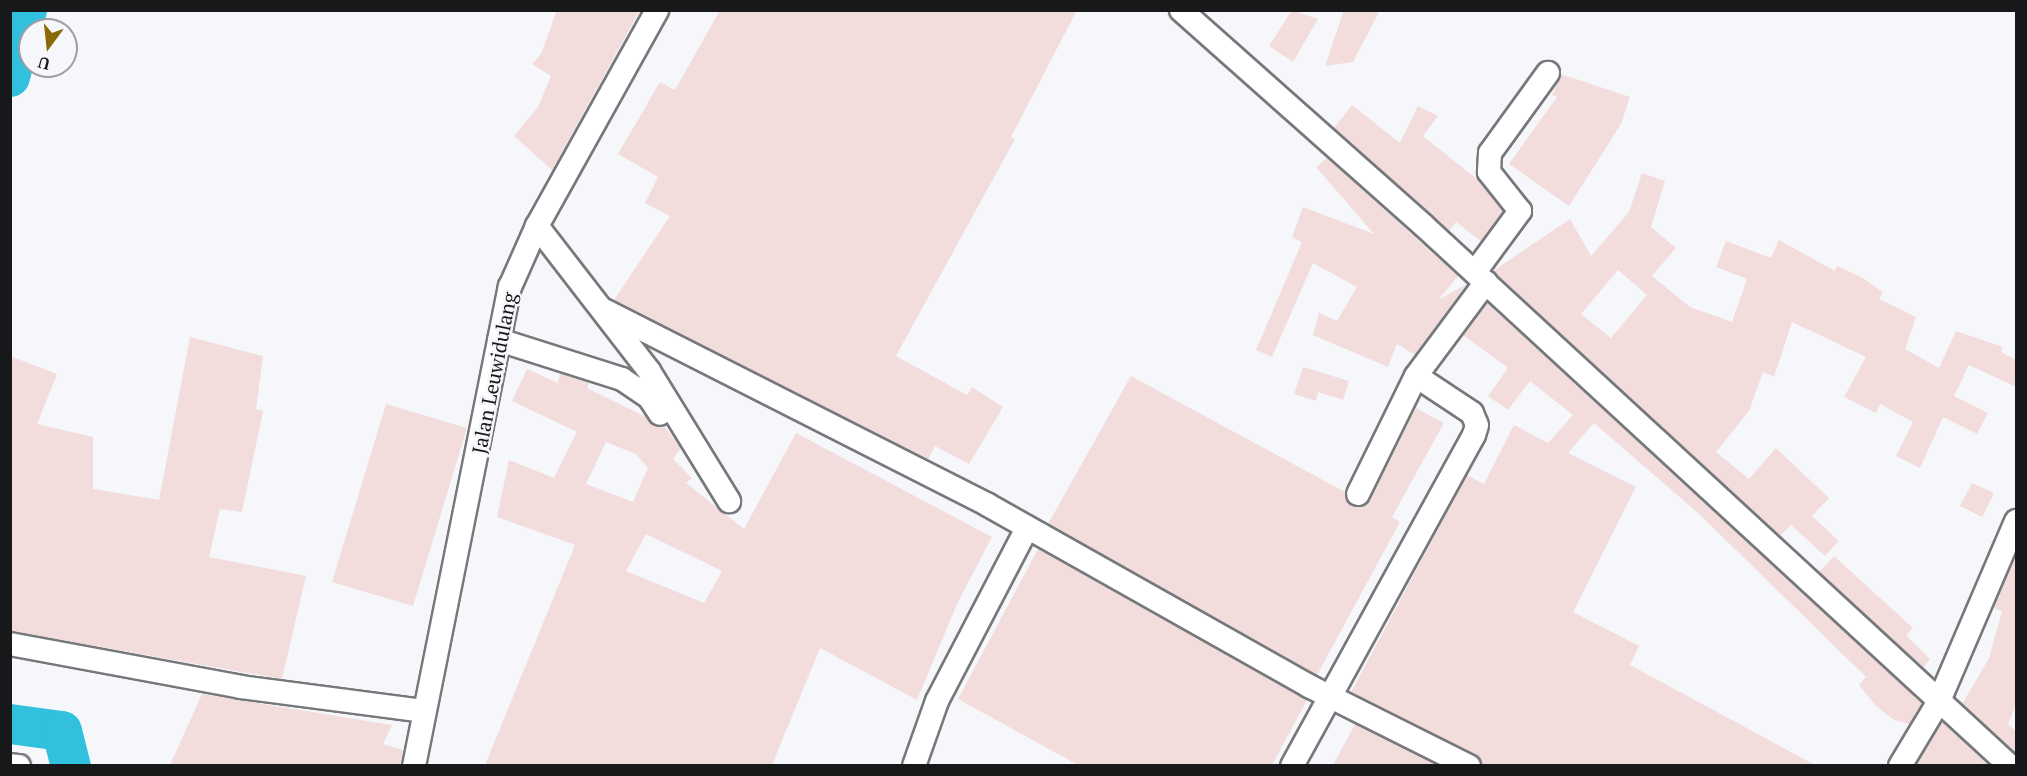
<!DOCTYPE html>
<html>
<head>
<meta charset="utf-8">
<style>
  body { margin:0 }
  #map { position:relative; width:2027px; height:776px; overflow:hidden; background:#f6f7fb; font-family:"PT Serif",serif }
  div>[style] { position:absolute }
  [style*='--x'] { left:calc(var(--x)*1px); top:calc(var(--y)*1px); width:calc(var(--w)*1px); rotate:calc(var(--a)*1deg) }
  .river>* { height:40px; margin:-20px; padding:0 20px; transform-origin:20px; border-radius:20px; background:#31c0de }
  .building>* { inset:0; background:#f3dddc }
  .roads { filter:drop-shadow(2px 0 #76787b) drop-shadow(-2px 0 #76787b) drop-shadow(0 2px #76787b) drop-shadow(0 -2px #76787b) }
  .minor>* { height:22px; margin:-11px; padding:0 11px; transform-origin:11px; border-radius:11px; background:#fff }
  span { translate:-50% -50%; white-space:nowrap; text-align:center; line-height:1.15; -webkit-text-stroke:5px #f6f7fb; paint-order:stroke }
  .street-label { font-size:20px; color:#171819 }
  .frame { position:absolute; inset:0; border:12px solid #171819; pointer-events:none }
  .north { position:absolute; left:18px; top:18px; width:60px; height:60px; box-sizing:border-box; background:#f6f7fb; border:2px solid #9d9ea1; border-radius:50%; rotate:195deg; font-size:16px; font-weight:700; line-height:24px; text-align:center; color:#171819 }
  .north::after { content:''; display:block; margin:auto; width:21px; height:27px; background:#8b6807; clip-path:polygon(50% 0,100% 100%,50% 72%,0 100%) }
</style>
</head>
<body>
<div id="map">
  <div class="river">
    <div style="--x:10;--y:77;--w:69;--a:-75.8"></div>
    <div style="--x:10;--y:724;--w:52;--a:7.7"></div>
    <div style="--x:62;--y:731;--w:36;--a:76"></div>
  </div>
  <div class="building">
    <div style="clip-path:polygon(557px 10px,640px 10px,552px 170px,514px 136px,538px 107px,551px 76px,532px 64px,541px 54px)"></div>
    <div style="clip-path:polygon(720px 10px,1077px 10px,1011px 137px,1015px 139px,896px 356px,967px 395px,972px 387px,1003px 407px,969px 464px,935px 446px,928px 460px,614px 300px,670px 216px,645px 203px,658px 177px,618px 154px,660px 82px,675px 90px)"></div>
    <div style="clip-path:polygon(1292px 10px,1318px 19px,1293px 62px,1269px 46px)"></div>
    <div style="clip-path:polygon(1344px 10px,1380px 10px,1353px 62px,1325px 66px)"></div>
    <div style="clip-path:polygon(1561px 74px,1630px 97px,1621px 124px,1569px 206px,1509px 164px,1557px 97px,1552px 95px)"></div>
    <div style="clip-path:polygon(1352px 105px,1400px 143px,1418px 106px,1438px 116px,1423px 136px,1478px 180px,1503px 211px,1481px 241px,1456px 222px,1449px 231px,1334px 128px)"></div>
    <div style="clip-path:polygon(1327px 158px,1458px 276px,1438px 300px,1467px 284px,1415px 355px,1397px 344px,1388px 367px,1313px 335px,1319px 313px,1337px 321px,1357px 287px,1313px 263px,1272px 357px,1256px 350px,1302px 242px,1292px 237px,1303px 207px,1374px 234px,1316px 167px)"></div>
    <div style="clip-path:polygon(evenodd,1642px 173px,1665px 181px,1651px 227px,1676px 248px,1652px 276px,1690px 307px,1732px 322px,1747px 279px,1716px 267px,1726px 241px,1771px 258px,1779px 240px,1835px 271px,1837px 266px,1863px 278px,1883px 292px,1879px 299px,1916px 317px,1905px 349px,1939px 368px,1956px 331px,2003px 347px,2001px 352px,2016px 360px,2016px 387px,1969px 365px,1954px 396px,1988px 413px,1977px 434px,1943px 417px,1920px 468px,1896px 456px,1913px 422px,1880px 404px,1876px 413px,1844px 397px,1866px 357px,1792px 322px,1774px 377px,1763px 372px,1749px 411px,1716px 452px,1749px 479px,1776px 448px,1829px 498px,1812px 516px,1839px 541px,1825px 556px,1791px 525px,1780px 536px,1493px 271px,1570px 219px,1591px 256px,1629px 212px,1642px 173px,1618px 270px,1647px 295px,1611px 338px,1581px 314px,1618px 270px)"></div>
    <div style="clip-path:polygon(1487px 303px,1922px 703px,1909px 724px,1894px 720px,1876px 706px,1859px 685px,1866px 677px,1698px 513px,1594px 423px,1568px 453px,1636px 487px,1573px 612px,1639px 646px,1630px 665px,1815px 765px,1482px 765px,1475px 754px,1351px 692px,1467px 475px,1484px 484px,1514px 425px,1548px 443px,1573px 415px,1530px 381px,1508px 410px,1488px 396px,1508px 368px,1463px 335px)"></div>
    <div style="clip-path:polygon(190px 337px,263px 356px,256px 409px,263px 411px,242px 512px,220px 509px,209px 557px,306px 576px,282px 679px,10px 631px,10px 356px,57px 374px,37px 424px,93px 437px,93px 489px,159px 500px)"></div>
    <div style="clip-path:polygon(1303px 367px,1349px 381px,1343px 400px,1318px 392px,1316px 401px,1294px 394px)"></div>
    <div style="clip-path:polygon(evenodd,527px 369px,558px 383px,560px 373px,589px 383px,587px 388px,664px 426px,681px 448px,673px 459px,692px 478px,686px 483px,744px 529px,796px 433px,992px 537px,957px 604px,917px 700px,820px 648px,772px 765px,485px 765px,575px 545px,497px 517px,509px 460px,554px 478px,577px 432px,512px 401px,527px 369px,606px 442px,636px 454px,648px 468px,633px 502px,586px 484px,606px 442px,527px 369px,646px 534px,722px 571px,704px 603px,626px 571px,646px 534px)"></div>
    <div style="clip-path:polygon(1131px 376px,1345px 492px,1347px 502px,1358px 507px,1370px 500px,1416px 408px,1444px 423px,1392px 517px,1400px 522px,1317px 675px,1048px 524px)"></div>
    <div style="clip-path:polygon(386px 404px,467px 428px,413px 606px,332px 582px)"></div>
    <div style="clip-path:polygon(1972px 483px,1994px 493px,1982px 517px,1960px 506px)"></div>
    <div style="clip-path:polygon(1038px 549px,1307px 700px,1272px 765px,1078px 765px,958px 699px)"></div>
    <div style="clip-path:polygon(2016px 554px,2016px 705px,2008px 724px,2016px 731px,2016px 754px,1962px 704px,1989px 658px,2002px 611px,1993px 608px)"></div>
    <div style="clip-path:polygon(1834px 556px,1913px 628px,1906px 635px,1930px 659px,1923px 668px,1819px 572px)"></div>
    <div style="clip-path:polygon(202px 694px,392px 725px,383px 744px,403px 750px,400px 765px,170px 765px)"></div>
    <div style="clip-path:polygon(1942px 722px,1990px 765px,1916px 765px)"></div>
    <div style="clip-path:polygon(1355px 724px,1438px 765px,1333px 765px)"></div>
  </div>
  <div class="roads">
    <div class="minor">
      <div style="--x:1181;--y:10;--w:324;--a:41.6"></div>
      <div style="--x:1423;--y:225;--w:798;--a:42.66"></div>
      <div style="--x:537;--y:226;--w:183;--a:52.3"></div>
      <div style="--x:649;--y:371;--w:153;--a:58.4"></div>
      <div style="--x:1475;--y:272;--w:76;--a:-53.6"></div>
      <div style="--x:1520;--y:211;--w:50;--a:-128.5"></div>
      <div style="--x:1489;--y:172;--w:19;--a:-87"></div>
      <div style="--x:1490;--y:153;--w:99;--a:-54.1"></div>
      <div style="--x:604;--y:310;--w:431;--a:26.9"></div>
      <div style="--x:988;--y:505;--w:369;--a:29.4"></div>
      <div style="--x:1309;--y:686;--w:179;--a:26.6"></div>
      <div style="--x:499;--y:340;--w:129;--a:17.6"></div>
      <div style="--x:622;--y:379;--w:32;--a:34"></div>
      <div style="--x:649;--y:397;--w:20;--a:57"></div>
      <div style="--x:1358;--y:494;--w:131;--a:-63.8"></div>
      <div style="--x:1416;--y:376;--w:117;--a:-53.3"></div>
      <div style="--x:10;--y:644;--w:235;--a:10.5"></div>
      <div style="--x:241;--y:687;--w:184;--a:7.5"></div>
      <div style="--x:10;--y:765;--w:9;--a:6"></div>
      <div style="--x:414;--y:766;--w:489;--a:-78.7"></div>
      <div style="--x:510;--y:287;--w:67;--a:-66.1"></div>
      <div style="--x:537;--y:226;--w:247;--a:-60.9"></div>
      <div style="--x:914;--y:766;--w:69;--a:-70.5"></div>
      <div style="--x:937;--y:701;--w:195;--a:-62.5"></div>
      <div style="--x:1292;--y:766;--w:378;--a:-61.2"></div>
      <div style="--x:1474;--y:435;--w:10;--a:-73"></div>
      <div style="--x:1477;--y:425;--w:13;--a:-113"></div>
      <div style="--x:1472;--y:413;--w:67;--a:-146.5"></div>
      <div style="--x:1900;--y:766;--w:76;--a:-59"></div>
      <div style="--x:1939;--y:701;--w:196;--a:-66.8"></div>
    </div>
  </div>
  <div class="street-label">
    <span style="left:494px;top:373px;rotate:-79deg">Jalan Leuwidulang</span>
  </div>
  <div class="frame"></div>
  <div class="north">U</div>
</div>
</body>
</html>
